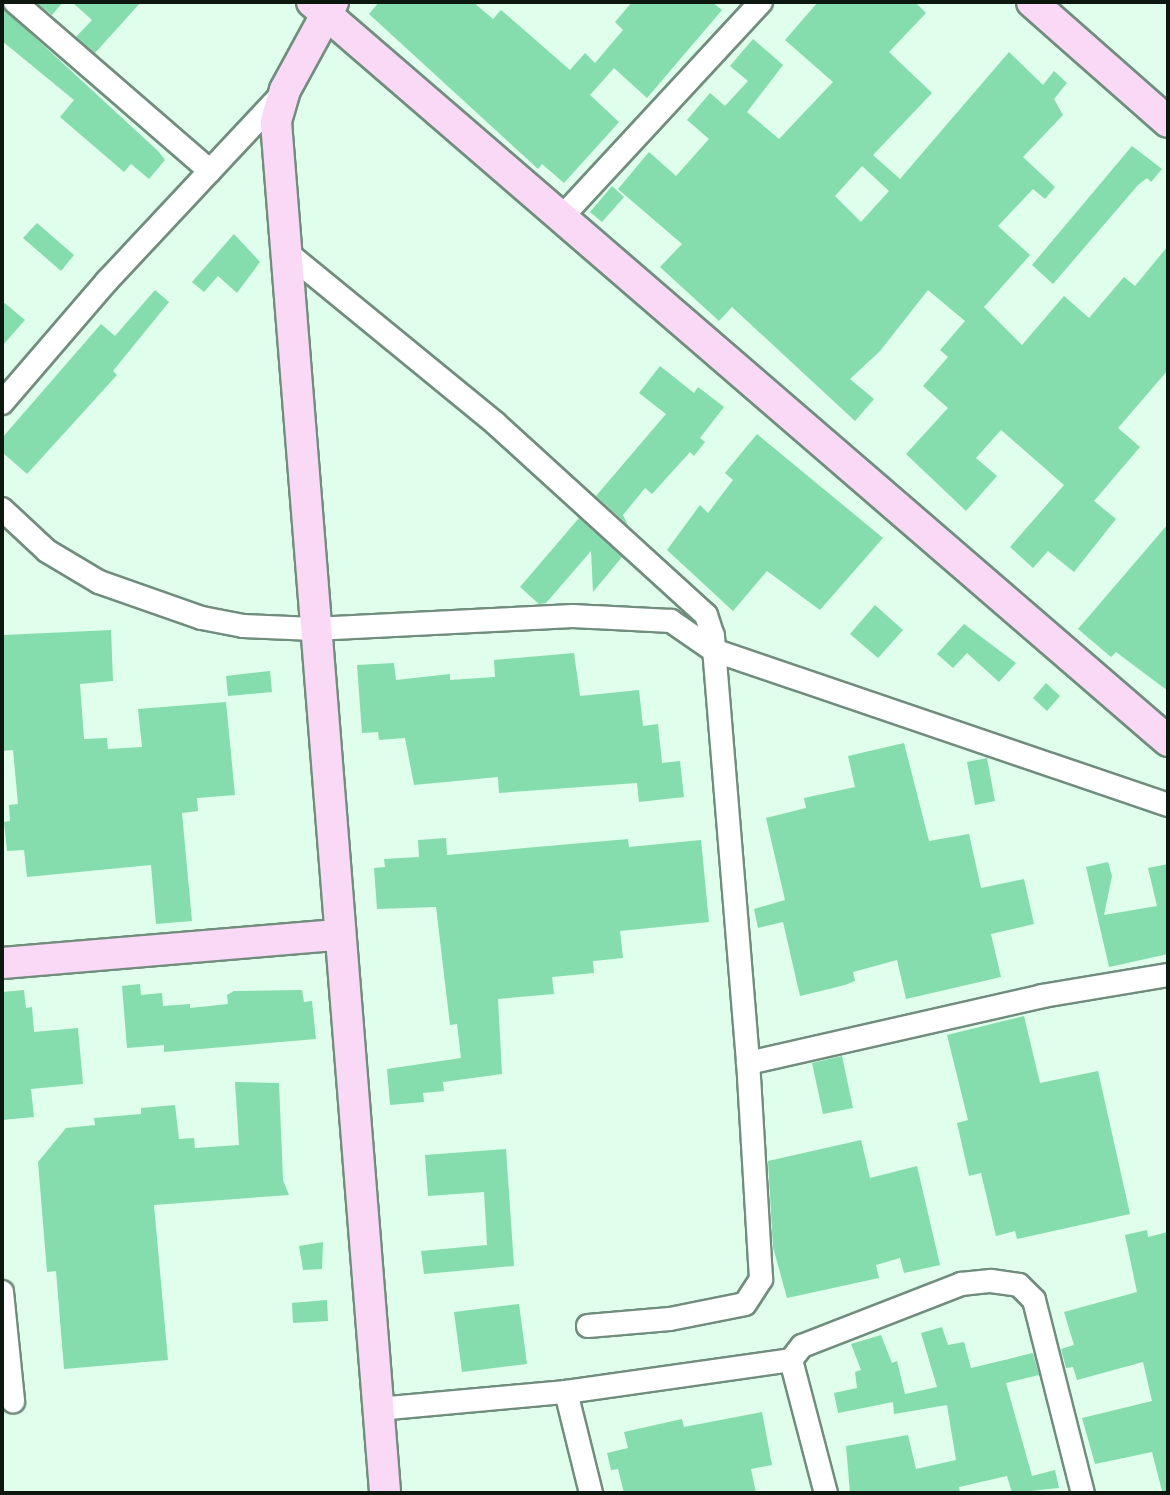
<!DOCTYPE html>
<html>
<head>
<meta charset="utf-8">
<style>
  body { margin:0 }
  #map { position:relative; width:1170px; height:1495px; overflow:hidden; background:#dffeeb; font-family:"Space Grotesk",sans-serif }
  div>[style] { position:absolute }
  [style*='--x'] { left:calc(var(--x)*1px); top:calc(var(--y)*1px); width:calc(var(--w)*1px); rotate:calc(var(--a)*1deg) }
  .building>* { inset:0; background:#85ddad }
  .roads { filter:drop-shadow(2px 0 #718d7d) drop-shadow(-2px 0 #718d7d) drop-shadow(0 2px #718d7d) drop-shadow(0 -2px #718d7d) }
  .street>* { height:22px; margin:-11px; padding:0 11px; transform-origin:11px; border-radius:11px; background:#fff }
  .secondary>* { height:30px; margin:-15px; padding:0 15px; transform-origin:15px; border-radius:15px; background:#fad9f6 }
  span { translate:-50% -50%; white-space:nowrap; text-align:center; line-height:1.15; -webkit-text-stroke:6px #fff; paint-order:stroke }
  .frame { position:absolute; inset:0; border:4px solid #0c1710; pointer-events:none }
</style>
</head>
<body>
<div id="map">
  <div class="building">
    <div style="clip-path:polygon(36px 2px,63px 2px,52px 15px)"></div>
    <div style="clip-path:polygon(72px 2px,141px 2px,95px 53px,76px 37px,92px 20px)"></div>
    <div style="clip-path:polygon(379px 2px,473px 2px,493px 19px,501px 10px,570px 70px,585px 53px,595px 63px,623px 30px,615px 22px,632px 2px,712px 2px,722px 10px,647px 98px,614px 68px,590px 95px,619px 122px,564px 183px,542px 164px,538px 169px,369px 14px)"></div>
    <div style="clip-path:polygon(evenodd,818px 2px,915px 2px,926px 13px,889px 52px,932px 93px,873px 155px,900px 179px,1009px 52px,1043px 85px,1054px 71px,1067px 83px,1054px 99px,1063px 115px,1023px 157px,1055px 187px,1045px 199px,1033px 189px,998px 226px,1030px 255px,984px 307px,1022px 345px,1064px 296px,1089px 318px,1124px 277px,1135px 286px,1168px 246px,1168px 370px,1118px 428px,1140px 447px,1094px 501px,1116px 519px,1074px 572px,1048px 551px,1033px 568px,1010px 547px,1064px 485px,1001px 430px,976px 458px,997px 476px,966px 511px,906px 454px,948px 408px,923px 386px,948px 357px,940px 350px,965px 321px,928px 290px,880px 351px,850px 379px,874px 399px,855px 421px,732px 307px,719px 321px,660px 267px,682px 244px,618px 189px,649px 152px,676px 176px,709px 139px,687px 120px,710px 93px,725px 106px,748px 81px,730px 66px,753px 39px,783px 65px,747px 112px,779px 139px,833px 82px,785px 40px,818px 2px,862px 166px,889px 191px,861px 222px,835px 196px,862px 166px)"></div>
    <div style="clip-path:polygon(2px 7px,159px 152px,165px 160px,149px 179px,131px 164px,124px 172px,60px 117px,74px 100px,2px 41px)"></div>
    <div style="clip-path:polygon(1132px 146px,1162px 169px,1151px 182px,1147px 178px,1138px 185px,1053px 284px,1032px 265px)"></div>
    <div style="clip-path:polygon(612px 186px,624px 197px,602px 222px,590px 212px)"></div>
    <div style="clip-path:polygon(37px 223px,74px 255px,61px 271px,23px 238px)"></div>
    <div style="clip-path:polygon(234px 234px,260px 262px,237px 293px,218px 276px,204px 292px,192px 282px)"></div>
    <div style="clip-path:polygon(155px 290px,169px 302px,113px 371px,117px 375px,27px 474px,2px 452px,2px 438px,101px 324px,115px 336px)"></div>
    <div style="clip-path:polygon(2px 301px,25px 320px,2px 346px)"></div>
    <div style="clip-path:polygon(660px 366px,694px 393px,698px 387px,724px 407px,700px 438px,705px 442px,694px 456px,690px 452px,652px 494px,645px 488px,623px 515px,628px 525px,596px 496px,666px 414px,639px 393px)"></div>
    <div style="clip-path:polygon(757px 434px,883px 538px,820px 610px,767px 571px,733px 611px,667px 550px,700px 505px,708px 513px,733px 480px,725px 473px)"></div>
    <div style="clip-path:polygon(579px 518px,622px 557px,593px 592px,591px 551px,546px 603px,539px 604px,520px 587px)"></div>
    <div style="clip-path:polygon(1168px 524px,1168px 691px,1116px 652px,1111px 657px,1078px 629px)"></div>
    <div style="clip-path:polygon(875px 605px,903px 630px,878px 658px,850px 634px)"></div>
    <div style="clip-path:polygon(964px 624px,1016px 663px,999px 682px,967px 653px,953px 668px,937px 654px)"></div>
    <div style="clip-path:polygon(111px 630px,113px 681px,80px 684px,84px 739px,107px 738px,108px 749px,142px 747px,138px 709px,226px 702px,235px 795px,197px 798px,198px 811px,182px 813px,192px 921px,156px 924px,151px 865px,27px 877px,24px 850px,7px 851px,4px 822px,10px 821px,9px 805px,18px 804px,13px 750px,2px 751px,4px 635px)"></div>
    <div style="clip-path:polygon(574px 653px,580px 696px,639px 690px,643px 726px,658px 724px,662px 763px,680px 761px,684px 797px,639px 802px,637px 783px,499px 793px,498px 777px,414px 785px,405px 738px,379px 740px,378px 732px,362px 733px,357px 665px,394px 663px,396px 680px,450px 674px,450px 680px,495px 677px,494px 660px)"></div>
    <div style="clip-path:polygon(270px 671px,272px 692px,228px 696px,226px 676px)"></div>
    <div style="clip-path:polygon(1046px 683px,1060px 696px,1047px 711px,1033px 698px)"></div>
    <div style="clip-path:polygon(904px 743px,929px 841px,969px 834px,981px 888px,1024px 879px,1034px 924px,991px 934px,1001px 977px,906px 999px,897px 960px,853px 972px,855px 981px,845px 985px,800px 996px,783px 922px,758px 928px,754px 909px,785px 900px,766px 818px,806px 808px,804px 798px,855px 787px,848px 756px)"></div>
    <div style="clip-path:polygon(987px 758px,995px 801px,975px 805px,967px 762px)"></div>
    <div style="clip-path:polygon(446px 838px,447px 855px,628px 839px,629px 847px,701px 840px,709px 922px,620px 931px,623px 958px,593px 961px,594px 973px,552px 977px,554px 994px,498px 999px,502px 1074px,443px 1082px,444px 1091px,423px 1093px,424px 1102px,390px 1105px,387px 1069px,461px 1058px,457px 1024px,450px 1025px,436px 907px,377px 909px,374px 868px,385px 867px,384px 859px,419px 857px,418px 840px)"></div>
    <div style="clip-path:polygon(1108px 862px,1112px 876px,1104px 915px,1157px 906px,1148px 868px,1168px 864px,1168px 954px,1109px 967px,1086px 867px)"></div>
    <div style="clip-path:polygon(140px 984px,141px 995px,162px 993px,163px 1006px,190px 1004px,190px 1008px,228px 1004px,227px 995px,234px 991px,302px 990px,304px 1002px,312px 1001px,316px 1039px,164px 1052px,164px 1045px,127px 1048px,122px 986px)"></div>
    <div style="clip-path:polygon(24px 990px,26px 1008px,32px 1007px,34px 1032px,78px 1028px,83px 1084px,31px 1089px,34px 1117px,2px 1120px,2px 992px)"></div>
    <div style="clip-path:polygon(1024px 1016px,1040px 1083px,1098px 1071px,1130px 1214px,1017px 1239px,1015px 1231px,996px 1236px,981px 1173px,969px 1176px,957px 1123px,968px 1120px,947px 1035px)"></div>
    <div style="clip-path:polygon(842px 1056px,853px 1108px,823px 1114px,812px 1063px)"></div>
    <div style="clip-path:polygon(235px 1082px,279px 1083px,283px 1180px,289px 1195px,154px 1205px,168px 1360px,64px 1369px,56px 1271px,47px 1272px,38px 1162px,66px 1128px,95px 1125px,94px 1118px,141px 1114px,141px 1108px,175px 1105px,179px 1139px,194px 1138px,195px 1148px,239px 1145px)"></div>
    <div style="clip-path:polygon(861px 1140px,870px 1178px,917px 1166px,940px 1265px,904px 1273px,900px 1258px,876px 1265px,879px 1278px,787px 1298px,773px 1247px,768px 1161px)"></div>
    <div style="clip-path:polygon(506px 1149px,514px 1266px,424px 1274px,421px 1251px,487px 1245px,484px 1192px,428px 1196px,425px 1155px)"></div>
    <div style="clip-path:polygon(1147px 1230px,1148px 1237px,1168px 1232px,1168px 1491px,1162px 1491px,1152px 1452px,1095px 1464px,1082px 1418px,1152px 1401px,1143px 1362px,1077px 1380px,1073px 1367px,1066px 1368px,1061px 1349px,1074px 1345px,1064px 1312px,1137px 1292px,1125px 1235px)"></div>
    <div style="clip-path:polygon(323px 1242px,322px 1269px,303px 1270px,299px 1246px)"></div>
    <div style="clip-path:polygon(327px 1300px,328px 1321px,293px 1323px,292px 1303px)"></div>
    <div style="clip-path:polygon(519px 1304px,527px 1364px,462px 1372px,454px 1312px)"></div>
    <div style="clip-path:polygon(942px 1327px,948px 1345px,964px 1342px,971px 1368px,1033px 1353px,1039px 1375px,1006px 1383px,1032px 1476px,1055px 1470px,1059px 1488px,1012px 1493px,1007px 1476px,959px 1487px,960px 1493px,850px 1493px,846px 1446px,908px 1435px,916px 1469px,956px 1460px,947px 1405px,894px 1414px,893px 1402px,838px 1413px,834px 1393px,857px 1388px,855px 1372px,861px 1370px,851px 1344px,881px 1335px,892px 1363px,897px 1361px,905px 1394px,937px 1387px,921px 1333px)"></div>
    <div style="clip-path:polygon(762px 1412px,772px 1465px,751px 1469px,756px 1493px,624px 1493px,618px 1469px,611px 1470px,607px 1453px,628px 1448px,624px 1432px,682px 1419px,684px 1427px)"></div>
  </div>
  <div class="roads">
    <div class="street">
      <div style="--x:15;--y:2;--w:258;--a:40.9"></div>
      <div style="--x:561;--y:218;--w:294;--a:-47.2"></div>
      <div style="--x:285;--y:251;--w:271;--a:39.3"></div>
      <div style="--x:495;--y:423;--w:285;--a:42.3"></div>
      <div style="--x:706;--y:615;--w:22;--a:72"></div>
      <div style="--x:713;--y:636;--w:428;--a:85.3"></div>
      <div style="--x:748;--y:1063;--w:302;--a:-12.8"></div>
      <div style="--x:1042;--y:996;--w:128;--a:-9.5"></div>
      <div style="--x:2;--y:403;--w:161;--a:-49.3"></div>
      <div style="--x:107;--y:281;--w:258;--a:-46.9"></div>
      <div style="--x:2;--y:509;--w:62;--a:43"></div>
      <div style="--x:47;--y:551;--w:61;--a:30.8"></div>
      <div style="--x:99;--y:582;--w:109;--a:19.3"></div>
      <div style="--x:202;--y:618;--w:42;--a:11"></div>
      <div style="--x:243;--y:626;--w:71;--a:2.4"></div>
      <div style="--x:314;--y:629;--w:259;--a:-2.9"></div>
      <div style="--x:573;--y:616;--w:98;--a:2.9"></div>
      <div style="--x:671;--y:621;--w:51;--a:34.6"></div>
      <div style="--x:713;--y:650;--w:481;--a:18.8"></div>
      <div style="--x:2;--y:1292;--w:110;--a:84.2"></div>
      <div style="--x:588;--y:1326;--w:82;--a:-4.9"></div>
      <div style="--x:670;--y:1319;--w:76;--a:-11.3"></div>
      <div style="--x:745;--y:1304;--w:30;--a:-57"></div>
      <div style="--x:761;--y:1279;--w:216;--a:-93.4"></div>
      <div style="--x:791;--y:1360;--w:138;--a:75.3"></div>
      <div style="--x:566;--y:1392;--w:104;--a:76.1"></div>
      <div style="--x:378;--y:1409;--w:189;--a:-5.2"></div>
      <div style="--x:566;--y:1392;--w:227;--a:-8.1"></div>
      <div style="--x:791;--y:1360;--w:18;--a:-52"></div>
      <div style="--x:802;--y:1346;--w:171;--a:-21.3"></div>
      <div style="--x:961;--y:1284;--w:30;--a:-6"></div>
      <div style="--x:991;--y:1281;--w:28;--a:8"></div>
      <div style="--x:1019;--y:1285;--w:21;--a:45"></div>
      <div style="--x:1034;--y:1300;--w:199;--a:75.8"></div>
    </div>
    <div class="secondary">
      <div style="--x:312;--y:2;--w:1131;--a:40.8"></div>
      <div style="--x:333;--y:2;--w:100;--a:118.6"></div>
      <div style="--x:285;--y:90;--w:33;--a:106"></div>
      <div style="--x:276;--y:122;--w:1375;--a:85.45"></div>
      <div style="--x:1032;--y:2;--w:181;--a:41.4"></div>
      <div style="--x:2;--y:963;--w:336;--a:-4.8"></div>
    </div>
  </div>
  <div class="frame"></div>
</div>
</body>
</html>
